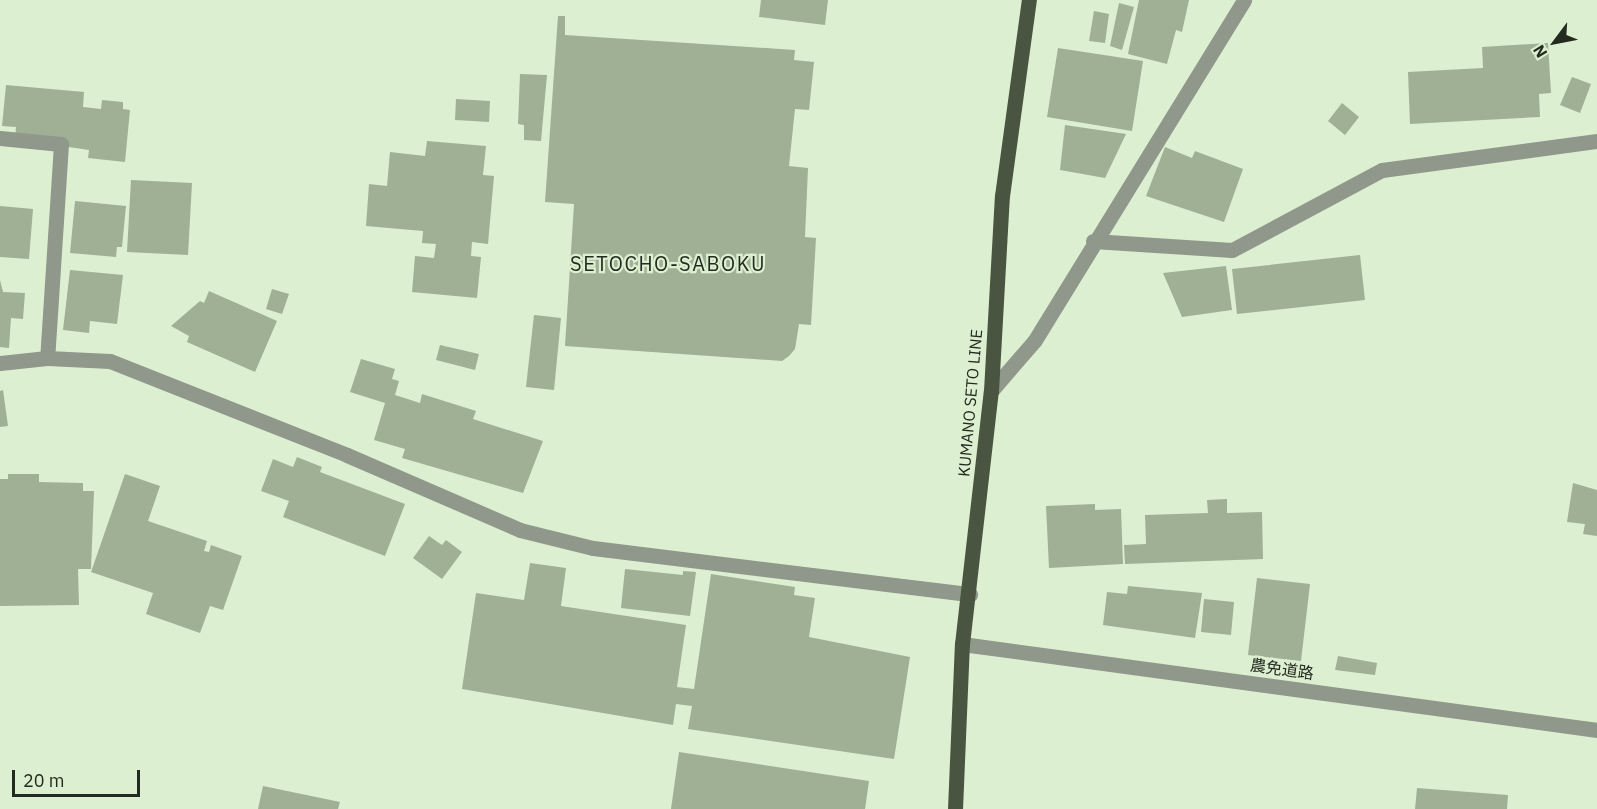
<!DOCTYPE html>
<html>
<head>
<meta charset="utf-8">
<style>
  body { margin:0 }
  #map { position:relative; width:1597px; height:809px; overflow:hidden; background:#ddefd1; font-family:"IBM Plex Sans","Noto Sans JP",sans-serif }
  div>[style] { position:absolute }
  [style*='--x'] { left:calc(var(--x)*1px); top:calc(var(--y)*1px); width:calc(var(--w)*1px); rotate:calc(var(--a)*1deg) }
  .building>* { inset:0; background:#9fb094 }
  .minor>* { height:15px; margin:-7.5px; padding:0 7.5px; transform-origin:7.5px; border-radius:7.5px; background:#90978b }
  .major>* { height:15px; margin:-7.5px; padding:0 7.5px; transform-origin:7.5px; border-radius:7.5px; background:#495540 }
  span { translate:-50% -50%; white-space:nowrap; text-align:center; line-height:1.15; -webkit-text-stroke:4.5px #ddefd1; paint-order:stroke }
  .street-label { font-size:16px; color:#232a1f }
  .quarter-label { font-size:20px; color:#232a1f; letter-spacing:1.5px }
  .north { position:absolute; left:1525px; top:12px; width:60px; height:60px; -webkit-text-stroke:4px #ddefd1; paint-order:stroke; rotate:238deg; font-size:16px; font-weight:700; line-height:24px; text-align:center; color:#232a1f }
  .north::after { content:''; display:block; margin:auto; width:21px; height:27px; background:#232a1f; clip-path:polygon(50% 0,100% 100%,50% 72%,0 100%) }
  .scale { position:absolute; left:12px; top:770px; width:128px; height:27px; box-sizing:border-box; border:3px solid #232a1f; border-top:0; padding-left:8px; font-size:18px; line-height:21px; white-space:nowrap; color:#232a1f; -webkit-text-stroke:4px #ddefd1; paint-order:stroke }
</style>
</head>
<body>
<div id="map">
  <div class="building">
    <div style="clip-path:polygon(761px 0,828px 0,825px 25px,759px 17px)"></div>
    <div style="clip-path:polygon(1139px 0,1189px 0,1182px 32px,1176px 30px,1167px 64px,1128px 54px)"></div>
    <div style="clip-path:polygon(1119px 3px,1134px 7px,1122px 50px,1110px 46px)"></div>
    <div style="clip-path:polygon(1094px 11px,1109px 14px,1105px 43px,1089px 41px)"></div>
    <div style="clip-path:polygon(558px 16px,565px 16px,565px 35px,795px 50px,794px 60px,814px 62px,809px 110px,795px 109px,789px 166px,808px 168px,805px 237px,816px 238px,811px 325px,799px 324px,795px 349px,789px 356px,782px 361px,565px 346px,574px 204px,545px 202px)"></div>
    <div style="clip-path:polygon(1548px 43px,1551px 93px,1539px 94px,1540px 117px,1410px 124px,1408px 72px,1483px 68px,1482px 47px)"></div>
    <div style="clip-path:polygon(1058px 48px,1143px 61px,1132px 131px,1047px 117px)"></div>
    <div style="clip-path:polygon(520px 74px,547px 75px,541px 141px,524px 140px,524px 125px,518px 124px)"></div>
    <div style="clip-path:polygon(1572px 77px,1591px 84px,1580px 113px,1560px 105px)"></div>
    <div style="clip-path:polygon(6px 85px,84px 92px,83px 107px,101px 109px,102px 100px,123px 102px,123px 109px,130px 110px,125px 162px,88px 158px,89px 150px,15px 139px,16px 127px,2px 126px)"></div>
    <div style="clip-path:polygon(456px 99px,490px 101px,489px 122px,455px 120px)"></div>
    <div style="clip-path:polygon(1342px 103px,1359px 117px,1345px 135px,1328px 121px)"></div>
    <div style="clip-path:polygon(1065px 125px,1126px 134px,1105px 178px,1060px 170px)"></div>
    <div style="clip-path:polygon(427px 141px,486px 146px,483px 175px,494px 176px,488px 244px,472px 242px,471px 256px,481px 257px,477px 298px,412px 292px,415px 256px,434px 258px,436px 244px,422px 243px,423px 231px,366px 226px,369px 184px,387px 186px,390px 152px,425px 156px)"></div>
    <div style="clip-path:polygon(1165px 147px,1192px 158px,1195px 151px,1243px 169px,1224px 222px,1146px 196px)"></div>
    <div style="clip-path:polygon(131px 180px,192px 183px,188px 255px,127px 252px)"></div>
    <div style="clip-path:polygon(75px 201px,126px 206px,122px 247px,117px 247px,116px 257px,70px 253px)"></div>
    <div style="clip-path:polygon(0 206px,33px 209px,29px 259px,0 257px)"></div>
    <div style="clip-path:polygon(1360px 255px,1365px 300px,1237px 314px,1232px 269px)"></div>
    <div style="clip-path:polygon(1226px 266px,1232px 310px,1182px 317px,1163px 273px)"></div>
    <div style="clip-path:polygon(70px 270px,123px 275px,117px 324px,90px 321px,89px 333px,63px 330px)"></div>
    <div style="clip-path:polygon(0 280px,3px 292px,25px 293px,23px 319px,11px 318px,9px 348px,0 347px)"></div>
    <div style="clip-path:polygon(272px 289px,289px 294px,282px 314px,266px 309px)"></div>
    <div style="clip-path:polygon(209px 291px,277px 321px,255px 372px,187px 342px,189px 336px,171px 326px,200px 301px,204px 303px)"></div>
    <div style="clip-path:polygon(534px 315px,561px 318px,554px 390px,526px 387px)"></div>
    <div style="clip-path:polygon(440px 345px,479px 354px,475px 370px,436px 360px)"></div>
    <div style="clip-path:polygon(361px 359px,395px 369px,392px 379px,399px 381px,395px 395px,420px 403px,422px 394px,476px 411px,473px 419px,543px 441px,523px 493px,402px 458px,405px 449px,374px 440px,385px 403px,350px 392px)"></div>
    <div style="clip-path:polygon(3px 390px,8px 426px,0 427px,0 391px)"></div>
    <div style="clip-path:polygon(297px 457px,322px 467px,320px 472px,405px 504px,385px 556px,283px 517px,289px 501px,261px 491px,273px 459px,293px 467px)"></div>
    <div style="clip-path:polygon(8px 474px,39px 474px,39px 482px,83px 483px,83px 491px,94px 491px,91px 569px,78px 569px,79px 605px,0 606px,0 479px,8px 479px)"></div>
    <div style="clip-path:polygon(125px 474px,160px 486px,148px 521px,207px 541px,204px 551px,209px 552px,211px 545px,242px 556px,223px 610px,210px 606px,200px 633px,146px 614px,153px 593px,91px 572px)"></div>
    <div style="clip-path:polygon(1573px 483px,1597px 490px,1597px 536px,1583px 534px,1585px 524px,1567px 522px)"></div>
    <div style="clip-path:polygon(1227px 499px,1227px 513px,1262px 512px,1263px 559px,1125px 564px,1124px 545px,1146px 544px,1145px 515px,1208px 513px,1207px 500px)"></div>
    <div style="clip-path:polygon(1095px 504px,1095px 510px,1121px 509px,1123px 564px,1049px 568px,1046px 506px)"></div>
    <div style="clip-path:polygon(429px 536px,442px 545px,446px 540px,462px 552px,442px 579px,413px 558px)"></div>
    <div style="clip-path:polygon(530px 563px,566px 568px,561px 606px,686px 625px,677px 687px,694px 689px,711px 574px,795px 587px,794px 595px,815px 598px,809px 637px,910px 657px,894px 759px,688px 729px,692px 706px,676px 704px,673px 725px,462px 689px,476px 593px,524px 600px)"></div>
    <div style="clip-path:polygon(625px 569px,683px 575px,683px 571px,696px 572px,690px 616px,621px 608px)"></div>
    <div style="clip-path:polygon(1257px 578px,1310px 584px,1301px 661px,1248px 655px)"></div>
    <div style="clip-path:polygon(1128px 586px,1202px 593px,1195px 638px,1103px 625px,1107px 592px,1127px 594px)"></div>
    <div style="clip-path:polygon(1204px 599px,1234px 602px,1231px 635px,1201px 632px)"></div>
    <div style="clip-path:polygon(1338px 656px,1377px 663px,1375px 675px,1335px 670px)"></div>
    <div style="clip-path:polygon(679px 752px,869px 781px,865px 809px,671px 809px)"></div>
    <div style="clip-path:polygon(263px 786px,340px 802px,338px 809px,258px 809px)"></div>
    <div style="clip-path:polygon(1417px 788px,1508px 795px,1507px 809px,1415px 809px)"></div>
  </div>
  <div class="minor">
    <div style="--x:0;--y:138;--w:61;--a:5.6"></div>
    <div style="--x:61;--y:144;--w:214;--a:93.7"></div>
    <div style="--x:1093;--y:241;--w:139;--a:3.7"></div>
    <div style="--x:1232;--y:250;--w:170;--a:-28.1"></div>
    <div style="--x:1382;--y:170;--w:217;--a:-7.7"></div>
    <div style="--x:0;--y:363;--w:47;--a:-6.1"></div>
    <div style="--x:47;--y:358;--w:63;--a:2.7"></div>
    <div style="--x:110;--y:361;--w:255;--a:21.6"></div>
    <div style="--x:347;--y:455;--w:189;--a:23.4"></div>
    <div style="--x:520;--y:530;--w:75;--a:13.9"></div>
    <div style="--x:593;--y:548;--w:380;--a:7"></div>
    <div style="--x:991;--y:391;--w:67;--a:-49.2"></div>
    <div style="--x:1035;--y:340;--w:399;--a:-58.4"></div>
    <div style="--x:962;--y:644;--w:641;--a:7.71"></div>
  </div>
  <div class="major">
    <div style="--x:955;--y:809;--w:165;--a:-87.6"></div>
    <div style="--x:962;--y:644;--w:255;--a:-83.5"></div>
    <div style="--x:991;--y:391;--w:195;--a:-86.8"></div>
    <div style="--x:1002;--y:196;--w:198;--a:-82.2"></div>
  </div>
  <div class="street-label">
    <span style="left:970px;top:403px;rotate:-85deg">KUMANO SETO LINE</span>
    <span style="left:1282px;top:669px;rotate:8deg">農免道路</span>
  </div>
  <div class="quarter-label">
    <span style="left:668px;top:263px">SETOCHO-SABOKU</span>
  </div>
  <div class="north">N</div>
  <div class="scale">20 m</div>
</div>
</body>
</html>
